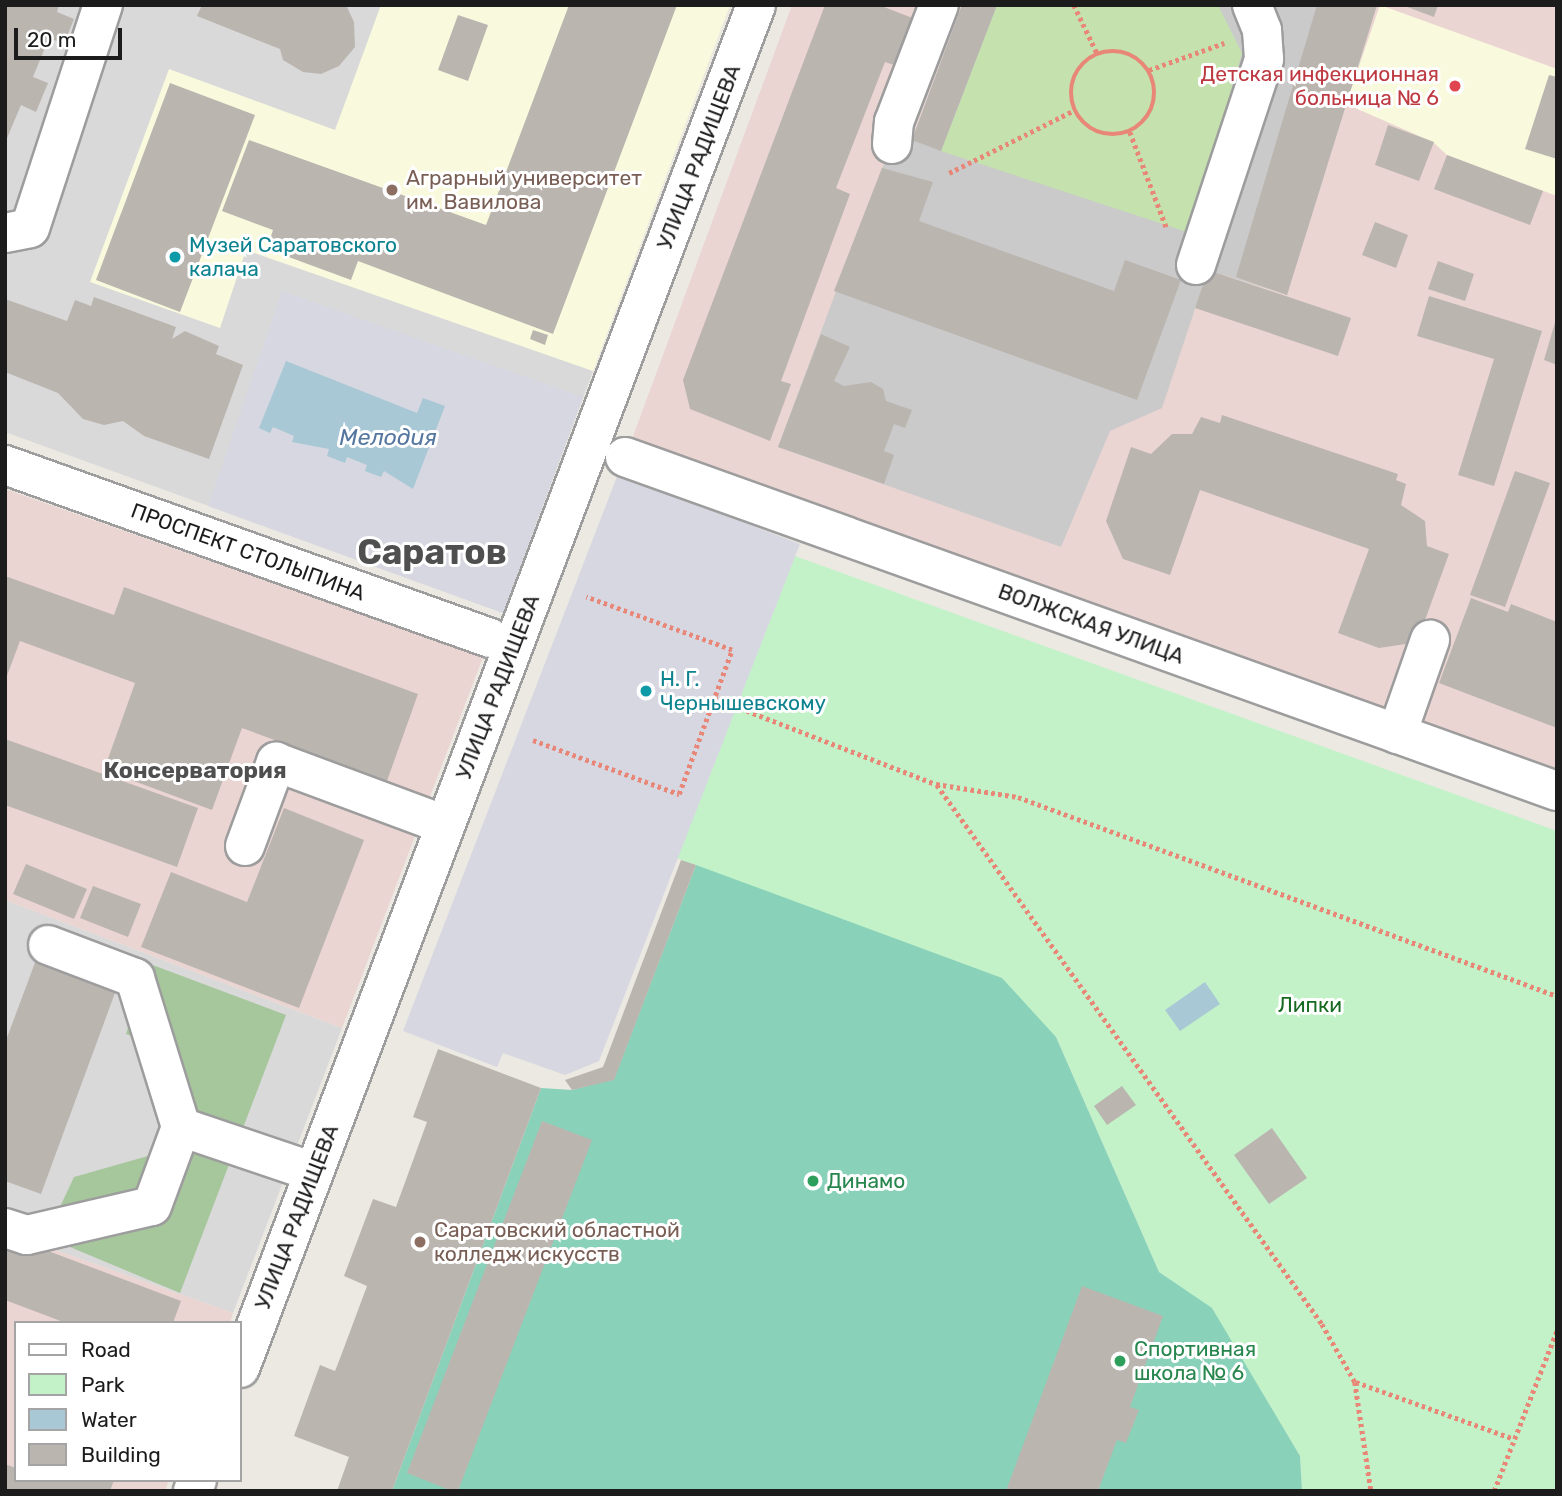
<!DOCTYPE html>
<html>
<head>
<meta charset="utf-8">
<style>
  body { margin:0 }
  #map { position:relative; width:1562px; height:1496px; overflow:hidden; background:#ece9e2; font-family:Rubik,sans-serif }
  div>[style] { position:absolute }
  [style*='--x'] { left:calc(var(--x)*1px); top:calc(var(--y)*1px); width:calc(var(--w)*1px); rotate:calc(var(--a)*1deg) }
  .residential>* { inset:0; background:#d9d9d9 }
  .commercial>* { inset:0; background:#ebd5d3 }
  .education>* { inset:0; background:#f9fadd }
  .religious>* { inset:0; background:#cacaca }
  .grass>* { inset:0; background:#c4e1ae }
  .forest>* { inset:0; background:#a6c69c }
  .park>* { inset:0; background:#c3f2c9 }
  .pitch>* { inset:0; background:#89d2b9 }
  .plaza>* { inset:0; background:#d7d7e1 }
  .water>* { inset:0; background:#a8c8d5 }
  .building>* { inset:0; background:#bbb5b0 }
  .path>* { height:4.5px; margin-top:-2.25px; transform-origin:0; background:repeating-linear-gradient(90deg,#e88777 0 3.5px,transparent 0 7px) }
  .path>.ring { margin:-2.25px; padding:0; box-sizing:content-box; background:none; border:4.5px solid #e88777; border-radius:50% }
  .roads { filter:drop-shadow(2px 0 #9d9d9d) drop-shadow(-2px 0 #9d9d9d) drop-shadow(0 2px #9d9d9d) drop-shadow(0 -2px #9d9d9d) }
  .minor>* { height:38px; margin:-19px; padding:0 19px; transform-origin:19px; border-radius:19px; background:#fff }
  .dots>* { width:19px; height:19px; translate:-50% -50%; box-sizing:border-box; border:4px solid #fff; border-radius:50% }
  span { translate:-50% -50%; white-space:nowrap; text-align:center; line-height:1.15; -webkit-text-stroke:6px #fff; paint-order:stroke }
  .health-label { font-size:21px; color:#be3a42 }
  .right { translate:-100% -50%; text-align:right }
  .street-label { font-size:21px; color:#1c1c1c }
  .education-label { font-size:21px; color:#785e54 }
  .left { translate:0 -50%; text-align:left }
  .culture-label { font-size:21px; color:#0d838f }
  .park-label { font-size:21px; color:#186b22 }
  .leisure-label { font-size:21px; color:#27864d }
  .water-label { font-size:23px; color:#54769f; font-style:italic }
  .neighbourhood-label { font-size:23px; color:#4f4f4f; font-weight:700 }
  .town-label { font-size:35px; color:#4f4f4f; font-weight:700 }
  .frame { position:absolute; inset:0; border:7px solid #1c1c1c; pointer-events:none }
  .legend { position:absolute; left:14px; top:1321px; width:228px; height:161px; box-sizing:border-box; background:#fff; border:2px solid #a4a4a4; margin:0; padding:9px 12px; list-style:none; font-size:21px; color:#1c1c1c }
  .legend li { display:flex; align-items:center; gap:14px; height:35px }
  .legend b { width:35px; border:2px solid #a4a4a4 }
  .scale { position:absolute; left:14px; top:28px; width:108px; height:32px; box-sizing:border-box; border:4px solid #1c1c1c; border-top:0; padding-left:9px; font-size:21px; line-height:24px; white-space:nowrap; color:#1c1c1c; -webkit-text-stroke:5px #fff; paint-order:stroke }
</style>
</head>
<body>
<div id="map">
  <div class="residential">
    <div style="clip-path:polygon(5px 5px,381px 5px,336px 130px,246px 250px,593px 371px,503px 613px,5px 432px)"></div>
    <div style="clip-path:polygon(5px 900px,342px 1028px,233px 1313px,5px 1232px)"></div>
  </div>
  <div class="commercial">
    <div style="clip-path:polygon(792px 5px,1557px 5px,1557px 772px,632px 439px)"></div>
    <div style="clip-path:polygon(5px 489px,483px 657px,342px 1028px,5px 900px)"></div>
    <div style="clip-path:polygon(5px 1232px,233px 1313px,230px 1323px,16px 1323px,16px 1480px,169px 1480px,165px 1491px,5px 1491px)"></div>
  </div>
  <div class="education">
    <div style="clip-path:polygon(381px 5px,730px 5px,593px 371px,246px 250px,220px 328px,90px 282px,169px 69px,335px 130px)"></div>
    <div style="clip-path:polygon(1380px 5px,1557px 69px,1557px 196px,1447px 155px,1433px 142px,1346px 104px)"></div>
  </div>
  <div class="religious">
    <div style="clip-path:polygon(962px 5px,1377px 5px,1287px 295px,1208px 270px,1162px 408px,1110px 431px,1061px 547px,778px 447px,882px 168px,900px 135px,912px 139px)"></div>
  </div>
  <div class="grass">
    <div style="clip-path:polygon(997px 5px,1218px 5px,1242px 53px,1190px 233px,941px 151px)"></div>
  </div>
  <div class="forest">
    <div style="clip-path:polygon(150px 964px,286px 1015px,180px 1293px,46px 1237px,74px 1177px,162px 1152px,165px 1047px,126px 1034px)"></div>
  </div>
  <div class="park">
    <div style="clip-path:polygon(795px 556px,1557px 831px,1557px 1491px,1302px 1491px,1300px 1456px,1212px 1309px,1159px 1272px,1056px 1037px,677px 858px)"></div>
  </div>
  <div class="pitch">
    <div style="clip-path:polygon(696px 865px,1002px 978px,1056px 1037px,1159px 1272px,1212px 1308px,1300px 1456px,1302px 1491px,392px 1491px,541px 1088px,572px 1090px,614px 1079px)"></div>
  </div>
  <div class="plaza">
    <div style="clip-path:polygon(282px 291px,583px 397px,503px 613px,208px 506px)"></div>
    <div style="clip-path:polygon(618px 474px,800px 544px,599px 1061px,565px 1075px,503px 1053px,497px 1067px,403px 1031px)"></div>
  </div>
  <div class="water">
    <div style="clip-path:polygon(286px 361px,417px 413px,423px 398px,445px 406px,413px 489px,384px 471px,381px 477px,365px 471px,367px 465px,347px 457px,345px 463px,327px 456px,329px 449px,292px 442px,294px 436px,273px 427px,270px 433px,259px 428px)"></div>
    <div style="clip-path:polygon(1205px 982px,1220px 1004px,1180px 1031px,1165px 1010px)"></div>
  </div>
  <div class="building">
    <div style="clip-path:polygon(5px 5px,59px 5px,57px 12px,74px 19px,64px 44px,49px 38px,33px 77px,48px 83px,36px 112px,21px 105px,5px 143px)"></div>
    <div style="clip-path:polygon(202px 5px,346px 5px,354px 22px,355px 47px,339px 66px,321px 74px,303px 72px,283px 60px,280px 49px,197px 16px)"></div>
    <div style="clip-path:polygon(569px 5px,677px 5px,553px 334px,358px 261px,351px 280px,267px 249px,273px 230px,222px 211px,249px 140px,486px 225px)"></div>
    <div style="clip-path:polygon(825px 5px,879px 5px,915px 19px,897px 66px,885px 62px,836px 188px,850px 194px,781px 381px,791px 384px,770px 441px,690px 409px,683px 380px)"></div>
    <div style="clip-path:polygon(962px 5px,997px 5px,941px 151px,912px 140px)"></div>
    <div style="clip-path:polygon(1317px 5px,1377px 5px,1287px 295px,1236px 277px)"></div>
    <div style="clip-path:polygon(1402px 5px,1438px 5px,1434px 17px)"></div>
    <div style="clip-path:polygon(458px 15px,488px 25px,468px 81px,438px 70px)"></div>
    <div style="clip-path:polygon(1549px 75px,1557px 77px,1557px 159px,1525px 149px)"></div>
    <div style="clip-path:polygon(170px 83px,255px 115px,180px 312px,96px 280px)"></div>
    <div style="clip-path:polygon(1388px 125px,1434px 142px,1419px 181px,1375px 165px)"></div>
    <div style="clip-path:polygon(1447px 155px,1543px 191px,1530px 225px,1434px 189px)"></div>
    <div style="clip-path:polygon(882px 168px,933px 182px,919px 221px,1114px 291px,1125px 260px,1181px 280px,1137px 400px,834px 291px)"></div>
    <div style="clip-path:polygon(1375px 222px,1408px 235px,1396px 268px,1362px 255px)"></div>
    <div style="clip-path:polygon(1438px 261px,1474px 274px,1465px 301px,1428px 289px)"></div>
    <div style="clip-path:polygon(1208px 270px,1351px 318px,1338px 356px,1195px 308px)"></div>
    <div style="clip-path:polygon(1429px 296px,1542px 331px,1494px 486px,1458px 475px,1494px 359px,1417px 336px)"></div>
    <div style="clip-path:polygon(94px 297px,176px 327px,172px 339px,185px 331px,219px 346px,216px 354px,243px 365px,209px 459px,144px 436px,123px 421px,104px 425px,83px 419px,58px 393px,5px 372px,5px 299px,67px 321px,75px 300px,91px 306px)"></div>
    <div style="clip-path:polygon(1556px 319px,1557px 319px,1557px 365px,1544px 360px)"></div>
    <div style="clip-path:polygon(533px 330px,548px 335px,545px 345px,530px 339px)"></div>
    <div style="clip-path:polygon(821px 334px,850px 347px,834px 381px,844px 386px,871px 382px,883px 389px,886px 401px,912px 410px,905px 428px,894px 424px,884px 451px,894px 455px,884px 484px,778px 447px)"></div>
    <div style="clip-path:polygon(1222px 415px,1398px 474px,1396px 480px,1406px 484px,1401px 505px,1425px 521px,1427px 546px,1449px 554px,1421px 631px,1406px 644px,1379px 648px,1338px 633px,1369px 549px,1200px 490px,1170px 575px,1123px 559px,1106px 521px,1131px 447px,1151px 454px,1172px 434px,1192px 434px,1201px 417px,1220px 423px)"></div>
    <div style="clip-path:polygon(1515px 471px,1550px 483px,1505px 607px,1470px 595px)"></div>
    <div style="clip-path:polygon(5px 576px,114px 615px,124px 587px,418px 694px,387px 781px,242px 728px,212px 810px,104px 770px,135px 683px,20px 641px,5px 681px)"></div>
    <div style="clip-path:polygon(1471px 598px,1508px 612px,1511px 604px,1557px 622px,1557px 728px,1439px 683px)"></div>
    <div style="clip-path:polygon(5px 739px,198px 808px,177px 867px,5px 805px)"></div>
    <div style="clip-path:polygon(284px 808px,364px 840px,299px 1008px,141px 947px,171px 872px,247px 902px)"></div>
    <div style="clip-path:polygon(681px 860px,696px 865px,614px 1080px,572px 1090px,565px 1080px,603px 1067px)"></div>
    <div style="clip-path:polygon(26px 864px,87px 889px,74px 919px,13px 894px)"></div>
    <div style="clip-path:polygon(93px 886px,141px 904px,128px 937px,80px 918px)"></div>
    <div style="clip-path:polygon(39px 952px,119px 982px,41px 1194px,5px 1181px,5px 1043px)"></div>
    <div style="clip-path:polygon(438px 1049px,541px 1088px,392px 1491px,337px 1491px,349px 1457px,294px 1436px,320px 1365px,335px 1371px,339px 1361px,367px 1286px,344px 1276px,373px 1199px,396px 1207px,427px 1122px,413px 1117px)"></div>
    <div style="clip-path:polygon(1122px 1086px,1136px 1105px,1107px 1125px,1094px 1106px)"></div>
    <div style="clip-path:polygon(542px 1121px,592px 1140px,458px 1491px,452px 1491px,407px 1473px)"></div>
    <div style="clip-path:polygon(1272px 1128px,1307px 1178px,1269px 1204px,1234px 1155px)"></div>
    <div style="clip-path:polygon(11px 1237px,181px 1301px,173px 1323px,66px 1323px,5px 1300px,5px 1251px)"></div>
    <div style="clip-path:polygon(1082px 1286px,1163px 1316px,1130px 1407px,1139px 1410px,1126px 1443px,1117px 1440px,1098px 1491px,1006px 1491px)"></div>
    <div style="clip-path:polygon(5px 1464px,16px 1468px,16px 1480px,114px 1480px,110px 1491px,5px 1491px)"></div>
  </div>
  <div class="path">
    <div style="--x:1074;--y:5;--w:53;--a:64.4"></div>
    <div class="ring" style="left:1071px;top:51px;width:79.5px;height:79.5px"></div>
    <div style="--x:1149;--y:70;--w:80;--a:-19.8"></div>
    <div style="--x:1130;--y:132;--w:104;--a:69.1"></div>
    <div style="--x:949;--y:173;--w:141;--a:-26.6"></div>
    <div style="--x:714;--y:698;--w:238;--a:21.2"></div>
    <div style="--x:936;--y:784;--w:83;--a:9"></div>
    <div style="--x:1018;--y:797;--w:575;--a:20.26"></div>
    <div style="--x:533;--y:740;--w:156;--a:20.3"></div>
    <div style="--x:679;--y:794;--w:153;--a:-69.8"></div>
    <div style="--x:732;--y:650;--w:155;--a:-160"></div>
    <div style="--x:937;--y:785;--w:662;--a:54.46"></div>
    <div style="--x:1322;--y:1324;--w:67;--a:60.4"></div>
    <div style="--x:1355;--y:1382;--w:110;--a:81.6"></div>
    <div style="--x:1356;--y:1382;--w:168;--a:19.8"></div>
    <div style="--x:1494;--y:1491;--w:173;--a:-68.6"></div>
  </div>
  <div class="roads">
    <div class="minor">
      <div style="--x:892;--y:144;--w:22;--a:-85"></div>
      <div style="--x:894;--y:122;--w:125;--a:-69"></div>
      <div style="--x:5;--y:233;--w:25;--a:-11"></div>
      <div style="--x:30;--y:228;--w:235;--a:-71.9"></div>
      <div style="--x:1196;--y:265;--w:217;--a:-71.7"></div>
      <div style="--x:1264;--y:59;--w:29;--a:-94"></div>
      <div style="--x:1262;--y:30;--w:27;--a:-112"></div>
      <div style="--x:625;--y:457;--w:990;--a:19.72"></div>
      <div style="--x:5;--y:465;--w:515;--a:19.63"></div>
      <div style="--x:1397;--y:734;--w:100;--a:-70.7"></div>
      <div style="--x:245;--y:846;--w:90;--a:-69.7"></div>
      <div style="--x:276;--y:762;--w:180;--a:20.4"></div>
      <div style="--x:181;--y:1127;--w:140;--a:18.7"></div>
      <div style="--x:5;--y:1228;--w:23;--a:18"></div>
      <div style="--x:27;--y:1235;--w:128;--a:-13.1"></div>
      <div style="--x:152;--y:1206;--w:84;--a:-69.8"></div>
      <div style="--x:181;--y:1127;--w:156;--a:-107.2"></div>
      <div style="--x:135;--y:978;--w:93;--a:-159.2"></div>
      <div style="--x:240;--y:1368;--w:1457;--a:-69.26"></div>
      <div style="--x:193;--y:1491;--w:12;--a:-70"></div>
    </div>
  </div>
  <div class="dots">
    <div style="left:1455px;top:86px;background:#e0444e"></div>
    <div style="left:392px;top:190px;background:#8d6e63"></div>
    <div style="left:175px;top:257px;background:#0f9aa8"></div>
    <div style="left:646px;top:691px;background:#0f9aa8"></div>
    <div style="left:813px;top:1181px;background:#2e9e5b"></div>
    <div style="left:420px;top:1242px;background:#8d6e63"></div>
    <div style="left:1120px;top:1361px;background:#2e9e5b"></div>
  </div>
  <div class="health-label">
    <span class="right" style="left:1439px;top:86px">Детская инфекционная<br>больница № 6</span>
  </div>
  <div class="street-label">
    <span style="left:699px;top:157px;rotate:-69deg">УЛИЦА РАДИЩЕВА</span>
    <span style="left:248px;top:552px;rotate:20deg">ПРОСПЕКТ СТОЛЫПИНА</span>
    <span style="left:1091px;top:624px;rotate:20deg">ВОЛЖСКАЯ УЛИЦА</span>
    <span style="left:498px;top:687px;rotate:-69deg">УЛИЦА РАДИЩЕВА</span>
    <span style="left:297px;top:1217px;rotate:-69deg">УЛИЦА РАДИЩЕВА</span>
  </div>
  <div class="education-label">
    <span class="left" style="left:406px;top:190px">Аграрный университет<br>им. Вавилова</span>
    <span class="left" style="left:434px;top:1242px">Саратовский областной<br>колледж искусств</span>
  </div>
  <div class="culture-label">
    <span class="left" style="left:189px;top:257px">Музей Саратовского<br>калача</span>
    <span class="left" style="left:660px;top:691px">Н. Г.<br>Чернышевскому</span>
  </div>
  <div class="park-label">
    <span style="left:1310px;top:1005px">Липки</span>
  </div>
  <div class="leisure-label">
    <span class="left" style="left:827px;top:1181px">Динамо</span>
    <span class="left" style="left:1134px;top:1361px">Спортивная<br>школа № 6</span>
  </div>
  <div class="water-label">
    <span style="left:388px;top:437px">Мелодия</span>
  </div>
  <div class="neighbourhood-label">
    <span style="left:195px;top:770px">Консерватория</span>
  </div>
  <div class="town-label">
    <span style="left:432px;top:552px">Саратов</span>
  </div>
  <div class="frame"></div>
  <ul class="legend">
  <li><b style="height:9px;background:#fff"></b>Road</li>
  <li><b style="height:19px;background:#c3f2c9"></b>Park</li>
  <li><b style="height:19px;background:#a8c8d5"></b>Water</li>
  <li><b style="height:19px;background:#bbb5b0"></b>Building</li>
  </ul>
  <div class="scale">20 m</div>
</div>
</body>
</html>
